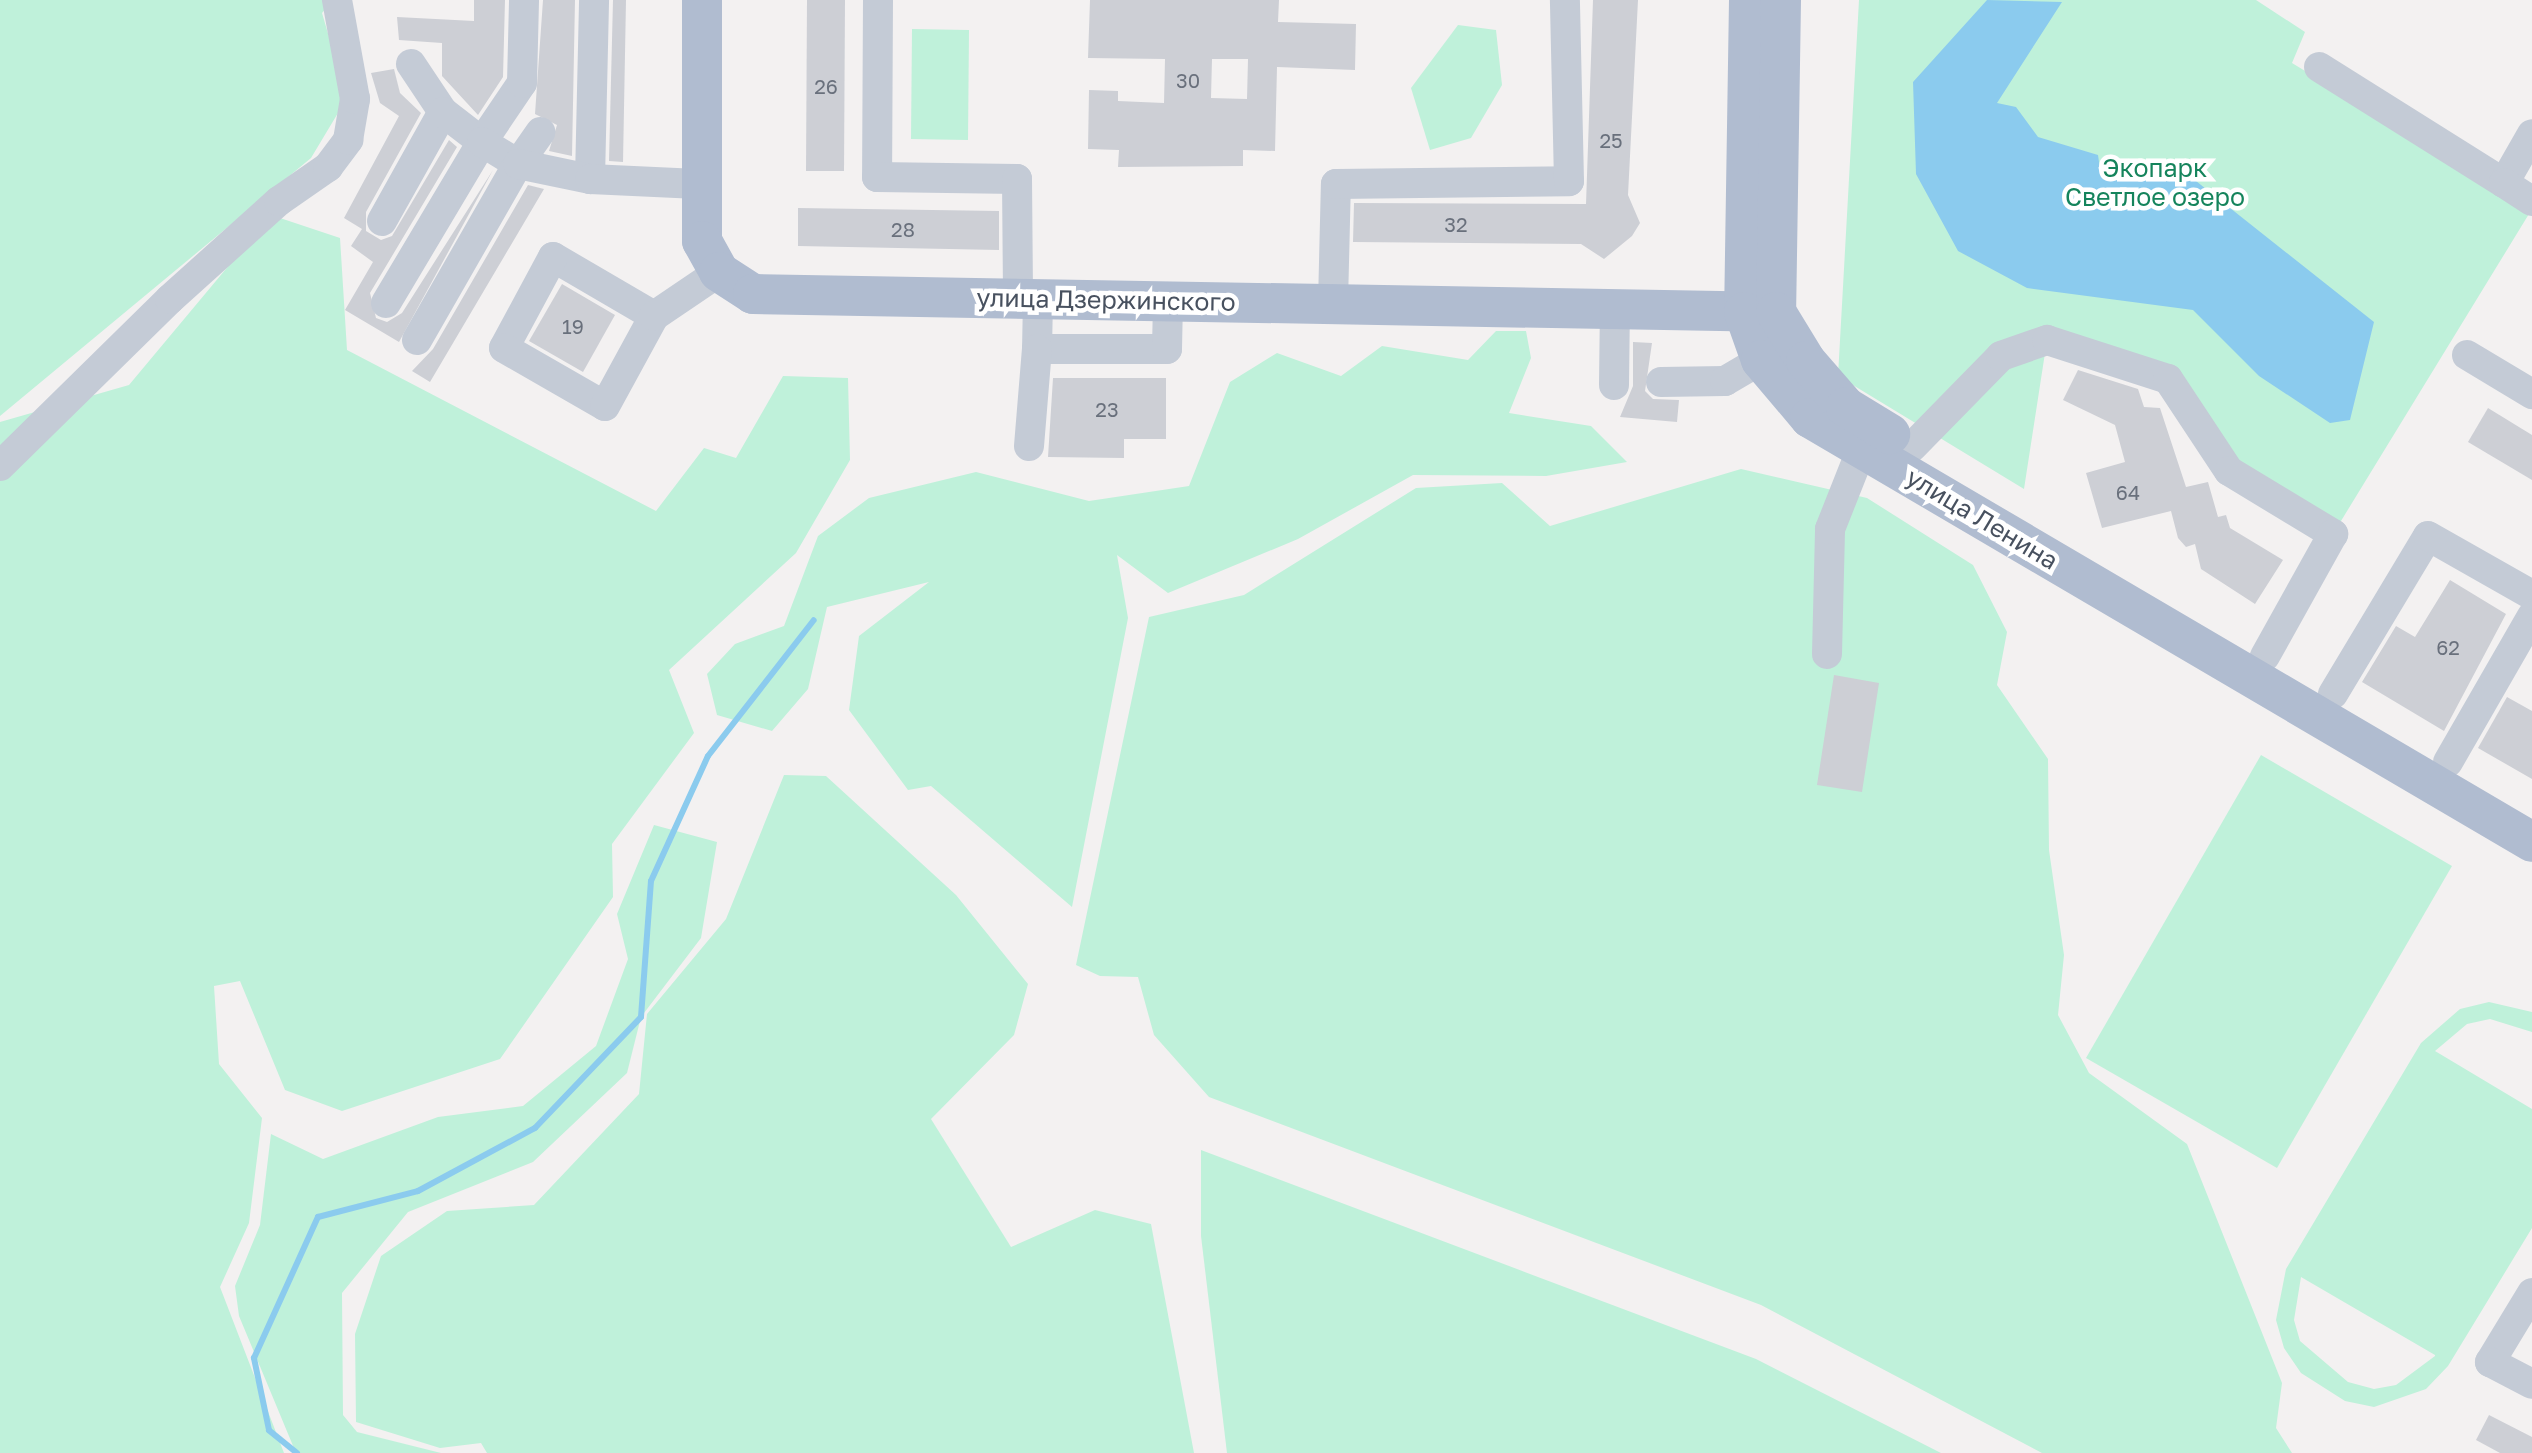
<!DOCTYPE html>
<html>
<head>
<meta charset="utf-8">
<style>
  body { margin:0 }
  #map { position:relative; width:2532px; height:1453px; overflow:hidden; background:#f3f1f1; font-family:"Golos Text",sans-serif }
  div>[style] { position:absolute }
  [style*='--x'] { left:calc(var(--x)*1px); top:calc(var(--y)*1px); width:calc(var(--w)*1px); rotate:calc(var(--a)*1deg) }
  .green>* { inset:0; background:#bff1da }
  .water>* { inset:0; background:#8bcbee }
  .stream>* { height:6px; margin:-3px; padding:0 3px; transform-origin:3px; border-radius:3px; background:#8bcbee }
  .building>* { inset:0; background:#cdcfd5 }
  .minor>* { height:30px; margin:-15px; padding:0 15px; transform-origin:15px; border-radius:15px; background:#c4cbd6 }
  .major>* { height:40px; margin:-20px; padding:0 20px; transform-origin:20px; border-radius:20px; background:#b0bcd0 }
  span { translate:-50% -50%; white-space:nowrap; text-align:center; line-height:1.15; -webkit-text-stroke:9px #fff; paint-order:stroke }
  .number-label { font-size:20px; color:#69707c }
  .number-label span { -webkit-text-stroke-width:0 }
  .park-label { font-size:25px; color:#15845c }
  .street-label { font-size:25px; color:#48515f }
</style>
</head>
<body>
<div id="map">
  <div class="green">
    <div style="clip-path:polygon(0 0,333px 0,322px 13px,347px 98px,311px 158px,0 416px)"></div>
    <div style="clip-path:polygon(1859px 0,2256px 0,2305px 32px,2292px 63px,2532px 209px,2333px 534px,2229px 471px,2168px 379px,2047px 340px,2024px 489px,1838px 376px)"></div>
    <div style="clip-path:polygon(1458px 25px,1496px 30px,1502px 85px,1471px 138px,1430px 150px,1411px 88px)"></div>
    <div style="clip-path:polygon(912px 29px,969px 30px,968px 140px,911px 139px)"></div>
    <div style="clip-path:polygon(271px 215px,340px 238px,347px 350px,656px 511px,704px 448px,736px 458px,783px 376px,848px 378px,850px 460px,796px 553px,669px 670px,694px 733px,612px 844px,613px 897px,500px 1059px,342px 1111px,285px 1090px,240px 981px,214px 986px,219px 1064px,262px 1118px,249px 1223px,220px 1287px,284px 1453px,0 1453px,0 422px,129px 385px)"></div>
    <div style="clip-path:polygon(1496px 331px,1526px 331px,1531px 358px,1509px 413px,1591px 426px,1627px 462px,1546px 476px,1413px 475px,1298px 539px,1168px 593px,1117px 555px,1128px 618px,1072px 907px,931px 786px,908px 790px,849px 710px,859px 636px,929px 582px,827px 607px,808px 689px,772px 731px,717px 715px,707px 674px,735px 644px,784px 626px,818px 536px,869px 498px,976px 472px,1089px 501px,1189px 486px,1230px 382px,1277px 353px,1341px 376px,1382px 346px,1468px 360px)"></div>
    <div style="clip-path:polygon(1741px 469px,1867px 498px,1973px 565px,2007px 632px,1997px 685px,2048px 759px,2049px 850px,2064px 955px,2058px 1015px,2089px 1073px,2187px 1144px,2282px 1383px,2276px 1428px,2292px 1453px,2042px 1453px,1761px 1305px,1209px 1097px,1154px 1035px,1138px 977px,1100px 976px,1076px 965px,1149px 617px,1244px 595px,1416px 488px,1502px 483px,1550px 526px)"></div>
    <div style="clip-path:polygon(2261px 755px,2452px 866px,2277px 1168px,2086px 1058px)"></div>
    <div style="clip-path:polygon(784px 775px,826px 776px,956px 895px,1028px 984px,1014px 1035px,931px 1119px,1011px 1247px,1095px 1210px,1151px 1224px,1194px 1453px,487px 1453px,481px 1443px,440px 1448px,356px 1422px,355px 1334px,381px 1256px,447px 1211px,534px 1205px,639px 1094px,647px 1014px,726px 919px)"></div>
    <div style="clip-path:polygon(654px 825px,717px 842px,701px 938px,641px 1017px,627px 1073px,533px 1162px,408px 1212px,342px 1293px,343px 1415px,357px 1432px,441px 1453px,474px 1453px,296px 1453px,239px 1316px,235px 1286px,260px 1225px,271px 1134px,323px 1159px,438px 1117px,523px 1106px,596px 1046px,628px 959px,617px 914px)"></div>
    <div style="clip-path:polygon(evenodd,2489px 1002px,2532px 1012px,2532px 1032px,2490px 1019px,2467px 1024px,2435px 1051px,2532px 1109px,2532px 1228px,2448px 1366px,2426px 1389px,2374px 1407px,2345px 1401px,2301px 1373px,2284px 1348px,2276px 1320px,2286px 1269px,2421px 1043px,2460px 1009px,2489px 1002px,2301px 1277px,2435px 1355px,2435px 1356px,2396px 1385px,2374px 1389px,2348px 1382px,2300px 1341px,2294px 1320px,2301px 1277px)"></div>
    <div style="clip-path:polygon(1201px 1150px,1756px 1359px,1941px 1453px,1227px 1453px,1201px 1236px)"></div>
  </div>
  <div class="water">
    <div style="clip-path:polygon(1987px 0,2062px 2px,1997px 103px,2016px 107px,2038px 137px,2098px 155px,2101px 176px,2196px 181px,2374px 322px,2350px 420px,2330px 423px,2259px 376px,2193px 310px,2027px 288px,1958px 251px,1916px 174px,1913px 82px)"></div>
  </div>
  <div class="stream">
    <div style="--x:297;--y:1453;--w:36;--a:-141"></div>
    <div style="--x:269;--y:1430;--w:74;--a:-101.8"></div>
    <div style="--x:254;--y:1358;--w:155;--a:-65.6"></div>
    <div style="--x:318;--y:1217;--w:103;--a:-14.6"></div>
    <div style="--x:418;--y:1191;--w:133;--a:-28.3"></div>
    <div style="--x:535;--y:1128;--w:153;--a:-46.3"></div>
    <div style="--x:641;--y:1017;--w:136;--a:-85.8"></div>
    <div style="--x:651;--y:881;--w:137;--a:-65.5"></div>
    <div style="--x:708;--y:756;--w:172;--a:-52.1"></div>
  </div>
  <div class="building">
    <div style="clip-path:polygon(474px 0,505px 0,503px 77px,478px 115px,442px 76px,442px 43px,399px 40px,397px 17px,474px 21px)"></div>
    <div style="clip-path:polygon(543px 0,575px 0,572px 156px,549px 151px,557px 125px,535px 114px)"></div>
    <div style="clip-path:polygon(613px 0,626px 0,623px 162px,609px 161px)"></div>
    <div style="clip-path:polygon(807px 0,845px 0,844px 171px,806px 171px)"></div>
    <div style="clip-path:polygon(evenodd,1090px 0,1279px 0,1278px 22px,1356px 24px,1355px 70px,1277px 67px,1275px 151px,1243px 150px,1243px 166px,1118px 167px,1119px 150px,1088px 149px,1089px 90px,1118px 91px,1118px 101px,1164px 103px,1165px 59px,1088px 58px,1090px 0,1212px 59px,1248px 59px,1247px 99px,1211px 98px,1212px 59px)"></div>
    <div style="clip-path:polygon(1593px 0,1638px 0,1628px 195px,1640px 223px,1632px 236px,1604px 259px,1581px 244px,1353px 242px,1354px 203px,1586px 204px)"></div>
    <div style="clip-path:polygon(394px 69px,400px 93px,421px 113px,366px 212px,366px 231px,381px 240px,392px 236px,449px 140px,457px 147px,370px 293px,376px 318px,387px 322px,402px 313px,493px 170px,399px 342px,345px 310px,373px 262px,351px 246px,362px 229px,344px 218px,399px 116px,380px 103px,371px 73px)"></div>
    <div style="clip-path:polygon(528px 185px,544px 189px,430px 382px,412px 371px,433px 349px)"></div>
    <div style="clip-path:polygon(798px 208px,999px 211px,999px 250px,798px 246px)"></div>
    <div style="clip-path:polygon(562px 284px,615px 315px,583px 372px,529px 341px)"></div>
    <div style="clip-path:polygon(1633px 342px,1652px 343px,1645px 391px,1653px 399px,1679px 400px,1677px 422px,1620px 417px,1633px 386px)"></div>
    <div style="clip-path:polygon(2078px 370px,2138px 389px,2144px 407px,2160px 408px,2186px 487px,2208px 482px,2218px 517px,2226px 515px,2230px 528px,2283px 560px,2255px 604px,2201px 569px,2195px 544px,2186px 547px,2178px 538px,2171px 511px,2102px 528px,2086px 473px,2125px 462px,2115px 425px,2063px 400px)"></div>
    <div style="clip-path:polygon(1053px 378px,1166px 378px,1166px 439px,1124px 439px,1124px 458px,1048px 457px)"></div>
    <div style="clip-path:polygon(2488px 408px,2532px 435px,2532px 480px,2468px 442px)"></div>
    <div style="clip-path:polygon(2450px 580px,2506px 614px,2444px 731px,2362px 682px,2396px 626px,2415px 637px)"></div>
    <div style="clip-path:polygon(1834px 675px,1879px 683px,1862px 792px,1817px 785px)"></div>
    <div style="clip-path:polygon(2507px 697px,2532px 711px,2532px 779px,2478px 748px)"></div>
    <div style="clip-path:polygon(2489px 1415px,2532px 1437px,2532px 1453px,2500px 1453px,2476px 1440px)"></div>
  </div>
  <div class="minor">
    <div style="--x:878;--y:0;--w:177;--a:90.3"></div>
    <div style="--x:877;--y:177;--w:140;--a:0.8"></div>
    <div style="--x:1017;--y:179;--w:120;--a:89.5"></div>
    <div style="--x:411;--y:64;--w:58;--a:56.3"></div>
    <div style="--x:2319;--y:67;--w:218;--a:32.1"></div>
    <div style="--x:2504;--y:183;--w:56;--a:-60.3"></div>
    <div style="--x:590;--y:179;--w:179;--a:-88.7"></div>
    <div style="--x:2504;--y:183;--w:33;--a:33"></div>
    <div style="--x:382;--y:221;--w:125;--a:-60.8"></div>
    <div style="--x:443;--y:112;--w:49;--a:37.6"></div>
    <div style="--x:482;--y:142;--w:71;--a:-55.9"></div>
    <div style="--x:522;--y:83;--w:83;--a:-88.6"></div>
    <div style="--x:1038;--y:299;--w:50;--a:91.1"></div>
    <div style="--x:1037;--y:349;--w:130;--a:0"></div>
    <div style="--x:1167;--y:349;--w:49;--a:-88.8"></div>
    <div style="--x:386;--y:303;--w:187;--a:-59.2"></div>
    <div style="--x:482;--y:142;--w:42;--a:31.4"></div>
    <div style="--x:518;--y:164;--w:39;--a:-55"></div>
    <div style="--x:1333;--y:303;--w:119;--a:-88.6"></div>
    <div style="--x:1336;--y:184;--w:233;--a:-0.7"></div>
    <div style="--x:1569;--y:181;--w:181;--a:-91.3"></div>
    <div style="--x:654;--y:316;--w:117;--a:-149.7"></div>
    <div style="--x:553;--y:257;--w:103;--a:118.3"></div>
    <div style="--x:504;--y:348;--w:116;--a:29.9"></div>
    <div style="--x:605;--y:406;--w:102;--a:-61.4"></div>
    <div style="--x:654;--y:316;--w:78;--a:-34.1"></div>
    <div style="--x:417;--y:340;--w:203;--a:-60.2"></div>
    <div style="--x:518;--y:164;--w:74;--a:11.8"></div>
    <div style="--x:590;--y:179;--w:108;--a:2.7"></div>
    <div style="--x:2467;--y:355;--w:76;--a:31"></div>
    <div style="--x:1661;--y:382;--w:64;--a:-0.9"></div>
    <div style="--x:1725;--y:381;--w:42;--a:-30.3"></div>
    <div style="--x:1614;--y:385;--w:77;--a:-89.3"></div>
    <div style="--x:1029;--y:446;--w:97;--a:-85.3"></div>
    <div style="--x:1912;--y:447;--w:127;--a:-45.6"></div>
    <div style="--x:2001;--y:356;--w:49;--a:-19.2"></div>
    <div style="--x:2047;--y:340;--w:127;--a:17.9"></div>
    <div style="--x:2168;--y:379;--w:110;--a:56.5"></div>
    <div style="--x:2229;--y:471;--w:122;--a:31.2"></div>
    <div style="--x:2333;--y:534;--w:140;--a:119.1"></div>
    <div style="--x:0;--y:466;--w:238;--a:-44.5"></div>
    <div style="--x:170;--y:299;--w:147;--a:-42"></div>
    <div style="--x:279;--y:201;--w:60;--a:-34.8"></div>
    <div style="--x:328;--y:167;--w:34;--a:-53"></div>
    <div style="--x:348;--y:140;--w:42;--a:-80.3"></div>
    <div style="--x:355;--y:99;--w:101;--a:-100.3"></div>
    <div style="--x:1827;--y:654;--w:125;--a:-88.6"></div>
    <div style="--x:1830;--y:529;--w:87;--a:-68.4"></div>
    <div style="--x:2333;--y:694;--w:184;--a:-59"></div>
    <div style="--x:2428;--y:536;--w:120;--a:29.6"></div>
    <div style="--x:2448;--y:762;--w:168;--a:-60.1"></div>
    <div style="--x:2532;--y:1293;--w:81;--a:121.3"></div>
    <div style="--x:2490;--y:1362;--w:47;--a:27.6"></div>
  </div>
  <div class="major">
    <div style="--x:702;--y:0;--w:241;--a:90"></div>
    <div style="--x:702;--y:241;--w:35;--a:61"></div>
    <div style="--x:719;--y:272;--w:40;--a:32.9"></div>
    <div style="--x:753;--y:294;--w:1023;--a:1.01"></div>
    <div style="--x:1749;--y:0;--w:312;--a:90.9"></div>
    <div style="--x:1744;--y:312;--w:51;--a:70.5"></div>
    <div style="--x:1761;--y:360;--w:76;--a:49.8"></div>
    <div style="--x:1810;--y:418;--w:837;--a:30.42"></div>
    <div style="--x:1781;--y:0;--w:312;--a:90.9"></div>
    <div style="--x:1776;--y:312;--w:57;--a:58.5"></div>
    <div style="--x:1806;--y:361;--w:61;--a:49"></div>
    <div style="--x:1846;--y:407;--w:52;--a:31.5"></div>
  </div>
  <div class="number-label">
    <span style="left:1188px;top:80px">30</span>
    <span style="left:826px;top:86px">26</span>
    <span style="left:1611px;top:140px">25</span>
    <span style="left:1456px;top:224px">32</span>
    <span style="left:903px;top:229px">28</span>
    <span style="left:573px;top:326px">19</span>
    <span style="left:1107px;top:409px">23</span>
    <span style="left:2128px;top:492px">64</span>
    <span style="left:2448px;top:647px">62</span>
  </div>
  <div class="park-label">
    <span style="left:2155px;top:183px">Экопарк<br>Светлое озеро</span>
  </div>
  <div class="street-label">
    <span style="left:1106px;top:300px;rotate:1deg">улица Дзержинского</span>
    <span style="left:1982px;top:519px;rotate:31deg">улица Ленина</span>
  </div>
</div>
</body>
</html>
